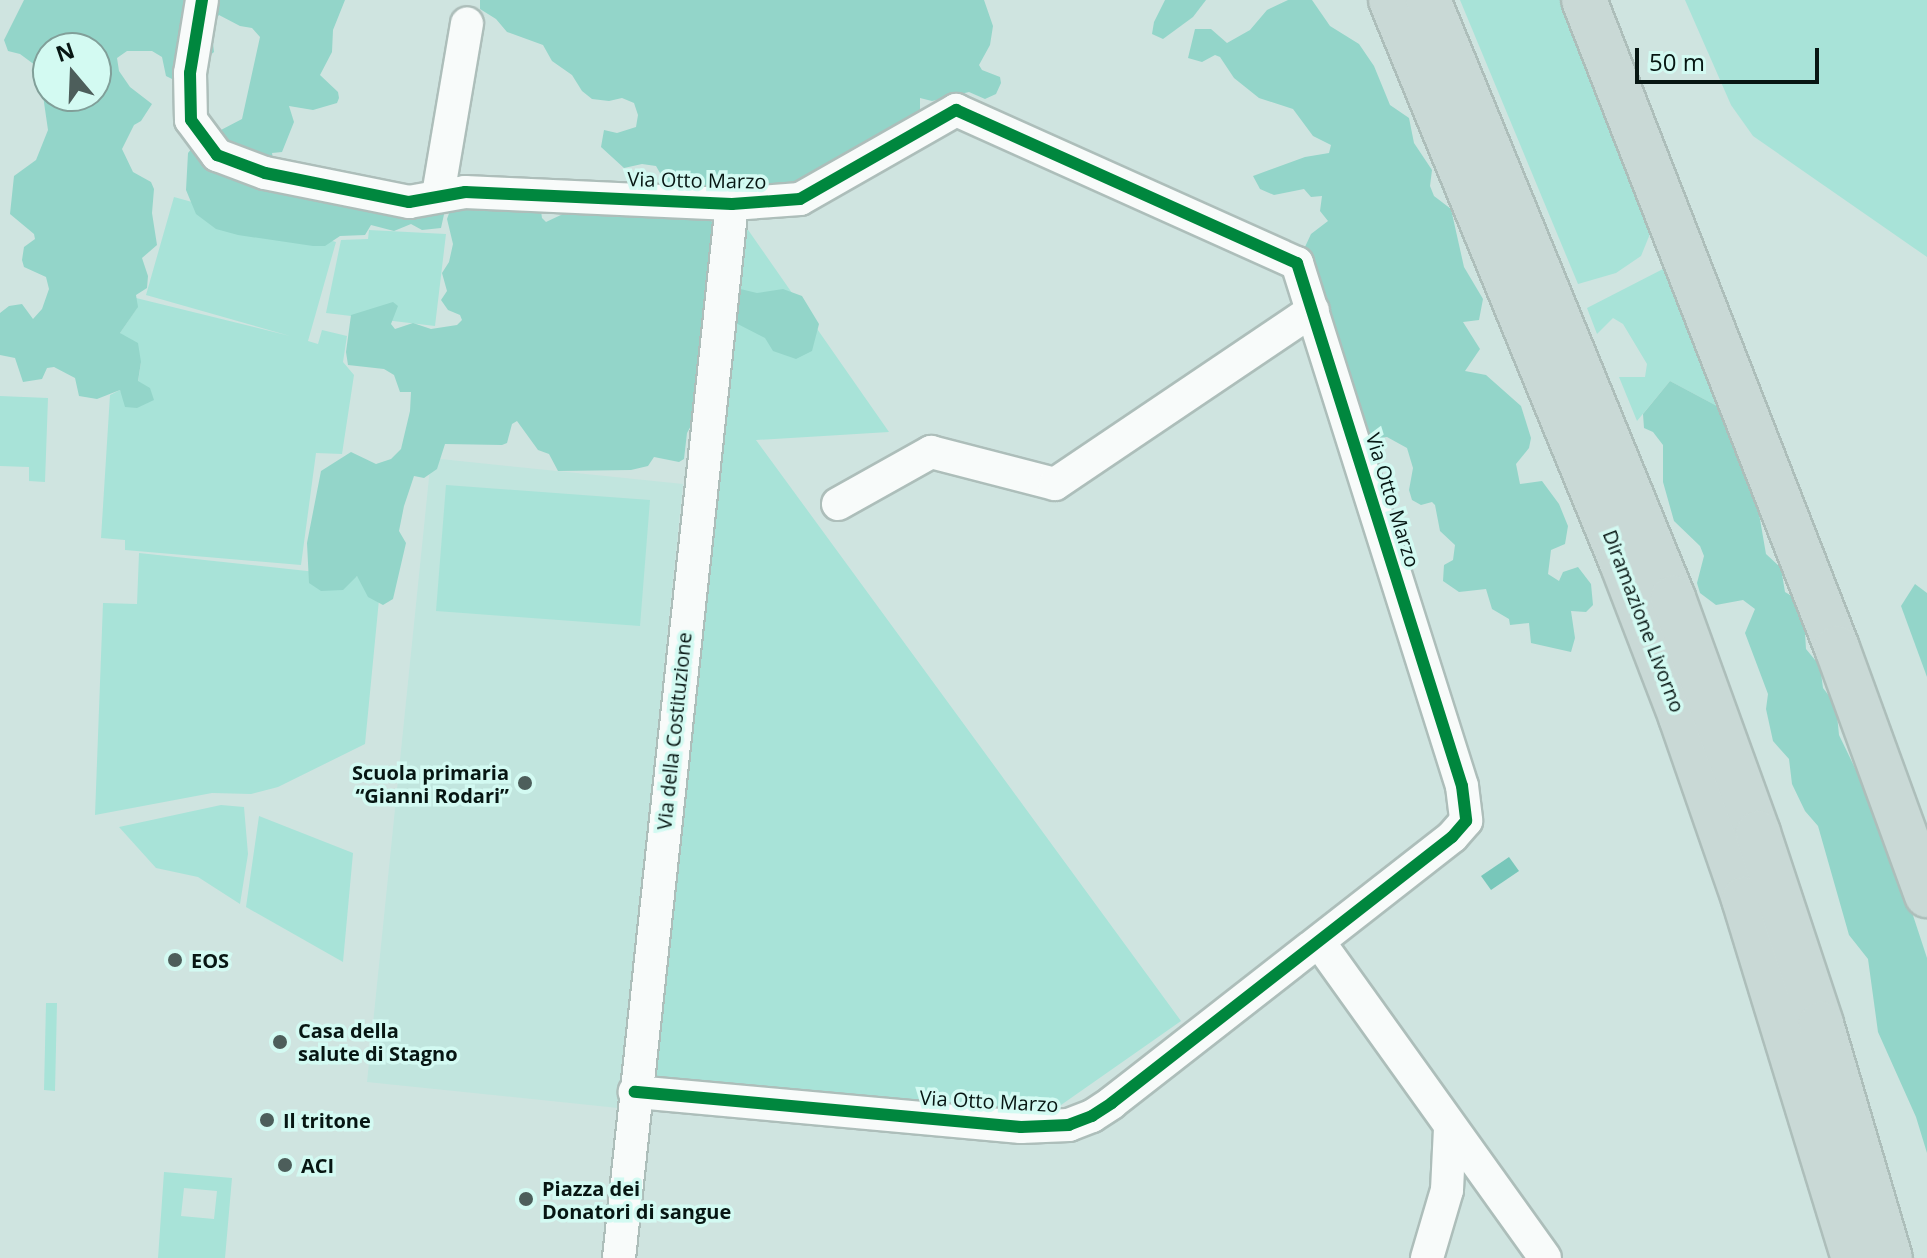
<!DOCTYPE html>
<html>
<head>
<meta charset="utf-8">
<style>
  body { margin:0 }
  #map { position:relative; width:1927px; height:1258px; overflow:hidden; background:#cfe4e0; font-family:"Open Sans",sans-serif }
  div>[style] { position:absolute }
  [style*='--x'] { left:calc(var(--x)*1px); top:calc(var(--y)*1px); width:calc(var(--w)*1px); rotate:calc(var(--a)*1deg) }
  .built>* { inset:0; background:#c1e5de }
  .green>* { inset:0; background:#a8e3d8 }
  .forest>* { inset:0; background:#93d5c9 }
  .water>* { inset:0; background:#78c7ba }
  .roads { filter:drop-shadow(2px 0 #adbeba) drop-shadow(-2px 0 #adbeba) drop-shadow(0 2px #adbeba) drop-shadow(0 -2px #adbeba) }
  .minor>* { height:32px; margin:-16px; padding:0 16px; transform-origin:16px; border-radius:16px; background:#f8fbfa }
  .highway>* { height:44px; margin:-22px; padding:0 22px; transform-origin:22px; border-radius:22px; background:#c9d9d6 }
  .cycleway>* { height:12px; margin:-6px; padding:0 6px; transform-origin:6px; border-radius:6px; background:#00873e }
  .dots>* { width:22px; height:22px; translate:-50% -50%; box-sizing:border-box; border:4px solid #d3faf2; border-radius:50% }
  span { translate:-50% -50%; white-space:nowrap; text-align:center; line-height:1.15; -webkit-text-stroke:7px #d3faf2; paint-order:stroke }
  .street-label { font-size:20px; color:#071613 }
  .poi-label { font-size:20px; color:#071613; font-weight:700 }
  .right { translate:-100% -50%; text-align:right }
  .left { translate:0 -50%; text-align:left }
  .north { position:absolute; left:32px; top:32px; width:80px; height:80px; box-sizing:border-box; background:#d3faf2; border:2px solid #819f99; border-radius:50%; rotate:341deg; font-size:22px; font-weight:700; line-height:32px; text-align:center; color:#071613 }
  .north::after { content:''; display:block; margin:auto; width:28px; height:36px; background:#4d5e5b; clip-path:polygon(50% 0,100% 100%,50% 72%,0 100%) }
  .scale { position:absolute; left:1635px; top:48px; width:184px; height:36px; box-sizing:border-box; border:4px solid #071613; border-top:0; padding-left:10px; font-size:24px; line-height:28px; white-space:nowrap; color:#071613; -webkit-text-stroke:6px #d3faf2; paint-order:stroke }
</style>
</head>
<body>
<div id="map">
  <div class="built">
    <div style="clip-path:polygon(431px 458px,683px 484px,618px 1108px,367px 1082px)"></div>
  </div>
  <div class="green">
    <div style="clip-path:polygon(1460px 0,1573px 0,1652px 229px,1641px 256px,1616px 273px,1578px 284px)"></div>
    <div style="clip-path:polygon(1685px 0,1927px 0,1927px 257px,1753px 136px,1731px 105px)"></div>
    <div style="clip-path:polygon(174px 197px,336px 242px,308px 341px,318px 344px,322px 330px,347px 336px,343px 362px,354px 375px,342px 454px,316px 453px,301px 565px,125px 550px,125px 540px,101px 538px,110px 395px,120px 390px,123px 396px,143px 386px,138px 382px,141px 362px,120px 333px,137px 308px,136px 298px,290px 336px,146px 295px)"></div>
    <div style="clip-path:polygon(737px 214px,889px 432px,756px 440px,1181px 1021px,1051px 1112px,643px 1082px)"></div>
    <div style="clip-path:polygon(369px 230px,446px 234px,435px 326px,326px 313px,341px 240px,368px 239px)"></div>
    <div style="clip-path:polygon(1663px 269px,1730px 413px,1670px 381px,1637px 421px,1619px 377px,1645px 377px,1647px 364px,1623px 324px,1613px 318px,1597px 334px,1587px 308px)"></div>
    <div style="clip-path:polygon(0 396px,48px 398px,45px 482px,29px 481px,29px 467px,0 466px)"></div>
    <div style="clip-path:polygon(446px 485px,650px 500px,640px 626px,436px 611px)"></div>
    <div style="clip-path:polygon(139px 553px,381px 579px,365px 744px,278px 787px,251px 794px,212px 793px,95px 815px,103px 603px,137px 604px)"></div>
    <div style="clip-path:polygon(221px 805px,244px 807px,248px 854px,240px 904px,198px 877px,156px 868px,119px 827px)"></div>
    <div style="clip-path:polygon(259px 816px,353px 853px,343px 962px,246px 907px)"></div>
    <div style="clip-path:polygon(46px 1003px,57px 1003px,55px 1091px,44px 1090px)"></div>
    <div style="clip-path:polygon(evenodd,164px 1172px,232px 1178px,225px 1258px,158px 1258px,164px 1172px,184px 1188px,217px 1191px,214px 1219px,181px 1216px,184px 1188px)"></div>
  </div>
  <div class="forest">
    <div style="clip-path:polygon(evenodd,24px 0,345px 0,333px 30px,332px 52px,320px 75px,338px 92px,339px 98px,337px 103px,313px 110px,289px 106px,294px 122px,282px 152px,272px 153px,273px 159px,445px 210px,441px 228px,422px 230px,411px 224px,394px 231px,371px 225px,365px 235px,340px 236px,325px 246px,313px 246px,238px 235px,216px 229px,196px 214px,186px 190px,188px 153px,196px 143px,242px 119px,260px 37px,252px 28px,240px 26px,219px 15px,211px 26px,214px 52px,178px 82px,166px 76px,162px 57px,152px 51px,127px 51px,117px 58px,119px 71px,130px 87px,152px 104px,141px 121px,134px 125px,122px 149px,133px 172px,151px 182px,154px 189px,152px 213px,157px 245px,142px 258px,148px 276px,147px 288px,136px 295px,138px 307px,120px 333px,138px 343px,141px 362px,138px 381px,150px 388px,154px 400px,137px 408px,125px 407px,120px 390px,97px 399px,79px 396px,75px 378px,54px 367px,47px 368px,42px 379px,23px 382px,15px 358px,0 355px,0 313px,9px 306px,22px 304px,33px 319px,42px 309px,49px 289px,46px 277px,24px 267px,22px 260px,24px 247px,35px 239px,34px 234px,10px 214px,14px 176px,36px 160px,48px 130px,39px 68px,20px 54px,8px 51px,4px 40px,24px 0,48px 48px,96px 48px,96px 96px,48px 96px,48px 48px)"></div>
    <div style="clip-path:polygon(480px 0,984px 0,993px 26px,990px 45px,979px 65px,982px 70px,1000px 77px,1001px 83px,996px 94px,985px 99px,969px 92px,932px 101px,920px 98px,920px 131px,847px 166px,820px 167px,817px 191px,759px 192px,735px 187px,723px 193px,668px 187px,656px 166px,642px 164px,624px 168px,601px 147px,604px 130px,617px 133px,636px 127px,638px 115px,634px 103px,622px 98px,609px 101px,592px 99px,582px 91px,572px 75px,552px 61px,543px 45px,507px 32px,496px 19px,480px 9px)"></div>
    <div style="clip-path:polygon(1165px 0,1206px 0,1193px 17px,1163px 39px,1152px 34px,1154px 22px)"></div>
    <div style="clip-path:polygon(1288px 0,1312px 0,1330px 26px,1359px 44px,1374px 66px,1390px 105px,1409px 118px,1414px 143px,1432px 170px,1430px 186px,1434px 196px,1451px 209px,1464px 267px,1483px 299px,1479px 320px,1463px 322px,1480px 349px,1465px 371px,1486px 375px,1521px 406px,1531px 438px,1529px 448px,1516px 464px,1520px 484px,1542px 481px,1559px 504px,1568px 526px,1565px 544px,1551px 550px,1548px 574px,1559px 581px,1563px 572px,1578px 567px,1591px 584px,1593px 605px,1586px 612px,1571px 611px,1575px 638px,1571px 652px,1531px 643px,1529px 623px,1510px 625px,1509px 619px,1492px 609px,1486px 589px,1459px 592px,1443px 581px,1444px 565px,1453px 560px,1455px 545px,1440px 531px,1435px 505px,1432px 502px,1421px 505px,1412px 500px,1409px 490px,1413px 468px,1407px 448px,1387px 437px,1371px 439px,1354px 429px,1304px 260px,1304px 249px,1311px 234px,1328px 221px,1320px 211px,1322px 196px,1311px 197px,1304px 189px,1274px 195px,1260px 189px,1253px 176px,1305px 157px,1329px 153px,1331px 145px,1313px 136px,1293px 109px,1259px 98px,1234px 78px,1220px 57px,1215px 55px,1202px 62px,1188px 58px,1195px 29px,1211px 29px,1227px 43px,1250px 30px,1267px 10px)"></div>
    <div style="clip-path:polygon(577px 201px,706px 217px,716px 225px,693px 422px,687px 433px,684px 459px,679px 462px,654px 457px,648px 466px,631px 470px,558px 471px,549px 454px,538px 450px,517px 421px,512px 424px,507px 443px,502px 445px,445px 444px,437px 469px,424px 478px,414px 476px,404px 506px,399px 531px,406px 543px,393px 599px,383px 605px,368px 597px,357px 576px,343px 590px,321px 591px,309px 583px,307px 543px,321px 471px,351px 452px,376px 464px,391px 459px,401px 449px,410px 411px,411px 392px,400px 392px,394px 375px,384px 369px,348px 365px,346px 352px,351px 315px,393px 302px,398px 306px,391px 324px,395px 329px,413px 323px,431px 329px,457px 325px,462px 320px,460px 315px,448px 310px,441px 300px,447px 291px,442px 273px,449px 262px,453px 244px,447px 219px,453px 202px,540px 204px,542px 218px,546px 222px,563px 214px)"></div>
    <div style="clip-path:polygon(732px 287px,757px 293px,783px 289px,802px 296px,819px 324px,812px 351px,796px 359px,773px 351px,765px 338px,726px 318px)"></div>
    <div style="clip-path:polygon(1670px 381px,1730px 413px,1753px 479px,1766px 554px,1781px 568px,1785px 592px,1795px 598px,1804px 617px,1806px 649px,1820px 666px,1823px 688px,1836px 705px,1839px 735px,1885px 830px,1927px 958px,1927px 1153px,1916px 1117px,1878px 1032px,1868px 959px,1849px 935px,1818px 826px,1805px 811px,1792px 784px,1789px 759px,1773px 741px,1766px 709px,1768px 694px,1745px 633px,1755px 609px,1743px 600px,1716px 605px,1700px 593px,1697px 583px,1704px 556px,1700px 546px,1674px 521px,1663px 482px,1663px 445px,1653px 432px,1644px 428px,1643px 414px)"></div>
    <div style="clip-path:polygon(1915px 584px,1927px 593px,1927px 677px,1901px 606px)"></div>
  </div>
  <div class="water">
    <div style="clip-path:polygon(1509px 857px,1519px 871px,1491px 890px,1481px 876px)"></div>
  </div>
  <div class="roads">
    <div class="minor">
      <div style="--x:202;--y:0;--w:74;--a:99.3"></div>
      <div style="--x:190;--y:73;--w:47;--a:88.8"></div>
      <div style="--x:191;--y:120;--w:44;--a:53.4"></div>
      <div style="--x:217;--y:155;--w:51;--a:20.6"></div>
      <div style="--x:265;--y:173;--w:147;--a:11.4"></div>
      <div style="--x:409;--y:202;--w:57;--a:-10.1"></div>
      <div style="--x:465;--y:192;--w:267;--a:2.6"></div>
      <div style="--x:732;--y:204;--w:68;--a:-4.2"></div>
      <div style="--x:800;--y:199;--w:180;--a:-29.7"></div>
      <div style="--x:956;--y:110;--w:374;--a:24.2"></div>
      <div style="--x:1297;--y:263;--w:548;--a:72.49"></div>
      <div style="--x:1462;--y:786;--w:35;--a:83"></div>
      <div style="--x:1466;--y:821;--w:21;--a:131"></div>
      <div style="--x:1452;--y:837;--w:432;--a:142"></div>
      <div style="--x:1112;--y:1103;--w:24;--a:147"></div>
      <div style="--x:1092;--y:1116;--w:25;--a:159"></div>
      <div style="--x:1069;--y:1125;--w:48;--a:177.6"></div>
      <div style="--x:1021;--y:1127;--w:388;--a:-174.8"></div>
      <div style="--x:438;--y:195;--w:174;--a:-80.4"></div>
      <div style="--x:838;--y:504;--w:107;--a:-29.2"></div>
      <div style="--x:931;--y:452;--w:128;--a:14.5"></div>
      <div style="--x:1055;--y:484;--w:311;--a:-34"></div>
      <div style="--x:1319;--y:942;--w:388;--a:54.4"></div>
      <div style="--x:619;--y:1258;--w:1060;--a:-83.88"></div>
      <div style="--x:1427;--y:1258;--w:71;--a:-73.6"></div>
      <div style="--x:1447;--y:1190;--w:61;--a:-87.2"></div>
    </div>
    <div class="highway">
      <div style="--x:1391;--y:0;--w:609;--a:67.69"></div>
      <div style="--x:1622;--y:563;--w:165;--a:69"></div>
      <div style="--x:1681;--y:717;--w:193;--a:70.9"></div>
      <div style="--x:1744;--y:899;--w:375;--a:73"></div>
      <div style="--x:1428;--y:0;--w:646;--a:67.72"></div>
      <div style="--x:1673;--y:598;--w:250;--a:70.1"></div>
      <div style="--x:1758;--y:833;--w:201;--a:71.7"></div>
      <div style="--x:1821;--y:1024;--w:244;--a:73.6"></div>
      <div style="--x:1584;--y:0;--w:696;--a:68.67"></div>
      <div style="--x:1837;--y:648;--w:263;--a:70"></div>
    </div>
  </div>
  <div class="cycleway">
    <div style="--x:202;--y:0;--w:74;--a:99.3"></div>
    <div style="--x:190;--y:73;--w:47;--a:88.8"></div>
    <div style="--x:191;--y:120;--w:44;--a:53.4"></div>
    <div style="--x:217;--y:155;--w:51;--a:20.6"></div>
    <div style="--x:265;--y:173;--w:147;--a:11.4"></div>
    <div style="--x:409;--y:202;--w:57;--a:-10.1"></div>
    <div style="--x:465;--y:192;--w:267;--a:2.6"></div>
    <div style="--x:732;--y:204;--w:68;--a:-4.2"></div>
    <div style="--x:800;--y:199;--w:180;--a:-29.7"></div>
    <div style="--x:956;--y:110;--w:374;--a:24.2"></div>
    <div style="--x:1297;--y:263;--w:548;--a:72.49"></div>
    <div style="--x:1462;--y:786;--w:35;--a:83"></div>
    <div style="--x:1466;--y:821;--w:21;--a:131"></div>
    <div style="--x:1452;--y:837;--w:432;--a:142"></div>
    <div style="--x:1112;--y:1103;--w:24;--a:147"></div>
    <div style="--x:1092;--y:1116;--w:25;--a:159"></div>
    <div style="--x:1069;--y:1125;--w:48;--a:177.6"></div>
    <div style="--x:1021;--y:1127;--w:388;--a:-174.8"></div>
  </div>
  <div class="dots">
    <div style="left:525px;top:783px;background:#4d5e5b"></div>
    <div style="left:175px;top:960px;background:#4d5e5b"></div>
    <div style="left:280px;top:1042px;background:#4d5e5b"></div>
    <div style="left:267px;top:1120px;background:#4d5e5b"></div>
    <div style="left:285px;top:1165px;background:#4d5e5b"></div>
    <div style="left:526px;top:1199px;background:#4d5e5b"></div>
  </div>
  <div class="street-label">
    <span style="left:697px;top:180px;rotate:1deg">Via Otto Marzo</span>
    <span style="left:1393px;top:500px;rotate:73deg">Via Otto Marzo</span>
    <span style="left:1644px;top:621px;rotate:69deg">Diramazione Livorno</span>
    <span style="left:674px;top:731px;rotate:-84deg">Via della Costituzione</span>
    <span style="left:989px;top:1101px;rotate:3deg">Via Otto Marzo</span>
  </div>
  <div class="poi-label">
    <span class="right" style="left:509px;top:784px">Scuola primaria<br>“Gianni Rodari”</span>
    <span class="left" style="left:191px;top:960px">EOS</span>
    <span class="left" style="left:298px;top:1042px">Casa della<br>salute di Stagno</span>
    <span class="left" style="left:283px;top:1120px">Il tritone</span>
    <span class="left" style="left:301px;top:1165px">ACI</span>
    <span class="left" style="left:542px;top:1200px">Piazza dei<br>Donatori di sangue</span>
  </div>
  <div class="north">N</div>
  <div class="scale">50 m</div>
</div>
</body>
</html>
